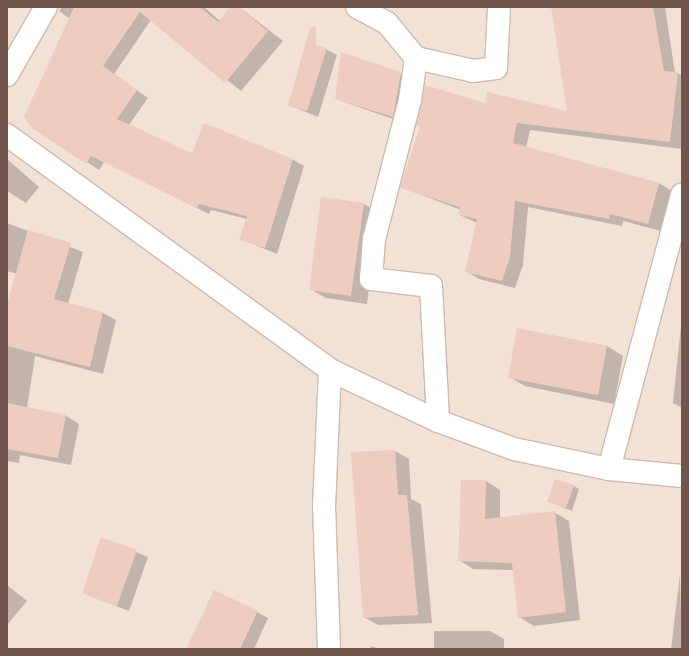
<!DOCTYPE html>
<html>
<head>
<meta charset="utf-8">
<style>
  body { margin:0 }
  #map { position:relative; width:689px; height:656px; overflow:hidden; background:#fbf0e6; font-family:Roboto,sans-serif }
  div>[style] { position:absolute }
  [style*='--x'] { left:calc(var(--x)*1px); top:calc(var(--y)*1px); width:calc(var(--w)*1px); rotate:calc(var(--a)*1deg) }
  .residential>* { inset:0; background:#f2e1d5 }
  .shadow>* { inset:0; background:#0003 }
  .building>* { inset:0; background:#eeccc0 }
  .roads { filter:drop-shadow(1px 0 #ceb9b0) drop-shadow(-1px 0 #ceb9b0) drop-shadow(0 1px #ceb9b0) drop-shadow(0 -1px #ceb9b0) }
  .street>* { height:22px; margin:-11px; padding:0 11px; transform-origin:11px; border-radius:11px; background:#fff }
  span { translate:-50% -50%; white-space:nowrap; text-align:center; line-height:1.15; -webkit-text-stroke:4px #fef4ec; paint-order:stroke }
  .frame { position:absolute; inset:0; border:8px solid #72554d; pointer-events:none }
</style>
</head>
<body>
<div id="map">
  <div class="residential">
    <div style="clip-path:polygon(7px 7px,682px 7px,682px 649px,7px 649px)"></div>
  </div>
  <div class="shadow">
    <div style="clip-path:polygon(62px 7px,204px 7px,220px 21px,232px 7px,239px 7px,283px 41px,241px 91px,151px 20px,114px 74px,148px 98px,129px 125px,192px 154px,292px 159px,304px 166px,277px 254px,241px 239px,247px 219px,211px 210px,209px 214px,104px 162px,99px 170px,33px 127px,70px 19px,59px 11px)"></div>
    <div style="clip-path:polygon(552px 7px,665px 7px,675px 73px,682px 75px,682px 149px,530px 130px,526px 148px,659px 183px,672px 191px,661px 231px,623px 221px,622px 226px,528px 207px,523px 265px,515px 288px,479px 279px,466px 271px,477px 223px,460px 215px,461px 210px,401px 187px,485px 105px,568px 112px)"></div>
    <div style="clip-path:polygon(326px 49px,337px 55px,318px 117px,289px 105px)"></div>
    <div style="clip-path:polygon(342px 54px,412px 79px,404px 123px,336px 99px)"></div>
    <div style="clip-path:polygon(7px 159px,39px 187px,26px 203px,7px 191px)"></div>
    <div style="clip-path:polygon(364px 204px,379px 213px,367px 304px,326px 298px,310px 289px)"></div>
    <div style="clip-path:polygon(7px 223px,83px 252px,68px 304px,103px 313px,116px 320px,103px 374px,35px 356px,27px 408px,66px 416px,79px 424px,71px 465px,20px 455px,19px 463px,7px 461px,7px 308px,17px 274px,7px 271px)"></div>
    <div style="clip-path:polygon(682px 316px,682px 408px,673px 403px)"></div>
    <div style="clip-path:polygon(518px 329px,607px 346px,623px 356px,614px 404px,525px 386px,509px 377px)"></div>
    <div style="clip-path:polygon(395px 451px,409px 459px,411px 499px,421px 504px,432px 623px,378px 625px,364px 617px)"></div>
    <div style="clip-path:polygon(462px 481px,486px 481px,500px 490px,500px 518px,554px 512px,569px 521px,580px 620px,534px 626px,519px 617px,514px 570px,473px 569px,459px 560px)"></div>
    <div style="clip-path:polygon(574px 486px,579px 489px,572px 511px,549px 502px)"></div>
    <div style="clip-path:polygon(102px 538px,148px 557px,129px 611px,83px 593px)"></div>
    <div style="clip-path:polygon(680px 575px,682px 649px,671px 649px)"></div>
    <div style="clip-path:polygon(7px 585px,27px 601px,7px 625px)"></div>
    <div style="clip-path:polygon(257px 612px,268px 618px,254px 649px,191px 649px)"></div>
    <div style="clip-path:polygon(434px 631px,490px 631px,504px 639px,504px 649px,434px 649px)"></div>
    <div style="clip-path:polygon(371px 646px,380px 649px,370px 649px)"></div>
  </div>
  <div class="building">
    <div style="clip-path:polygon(74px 7px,200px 7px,218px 22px,230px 7px,239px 7px,268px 31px,225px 83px,140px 12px,103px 66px,137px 90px,117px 119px,192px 153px,204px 123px,293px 159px,265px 248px,239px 240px,247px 216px,199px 204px,197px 208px,91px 156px,86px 164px,32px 128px,24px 117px)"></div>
    <div style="clip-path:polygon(551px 7px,653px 7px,664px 71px,678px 72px,670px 142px,517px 123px,513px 143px,659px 183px,648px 224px,610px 214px,609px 219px,515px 201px,510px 257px,502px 281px,465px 272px,477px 219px,459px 215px,460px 207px,400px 188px,420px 126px,416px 125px,425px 85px,485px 103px,487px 92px,567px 111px)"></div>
    <div style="clip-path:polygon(310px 27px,316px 27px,316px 45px,327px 48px,307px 111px,288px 106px)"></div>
    <div style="clip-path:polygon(341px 52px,401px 72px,393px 117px,335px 99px)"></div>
    <div style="clip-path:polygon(321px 197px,364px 203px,351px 296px,309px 290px)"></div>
    <div style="clip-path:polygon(28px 230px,71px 243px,54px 299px,103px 312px,90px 367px,7px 346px,7px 304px)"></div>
    <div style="clip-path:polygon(517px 328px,607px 346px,598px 395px,508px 378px)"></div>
    <div style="clip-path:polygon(7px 403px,66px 415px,58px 458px,7px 449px)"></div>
    <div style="clip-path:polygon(395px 450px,398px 495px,407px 495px,418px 615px,363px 618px,351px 452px)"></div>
    <div style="clip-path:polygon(555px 479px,574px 485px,566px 508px,547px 502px)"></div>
    <div style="clip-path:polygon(461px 480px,486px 480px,485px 519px,555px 511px,566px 612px,518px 618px,512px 563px,458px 561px)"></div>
    <div style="clip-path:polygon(101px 537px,137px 550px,117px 606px,82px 593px)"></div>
    <div style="clip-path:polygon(214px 590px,258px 611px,240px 649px,186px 649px)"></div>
  </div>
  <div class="roads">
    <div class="street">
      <div style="--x:357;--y:7;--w:34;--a:28"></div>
      <div style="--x:387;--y:23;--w:45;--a:50.4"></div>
      <div style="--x:416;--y:58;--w:42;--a:98.1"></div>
      <div style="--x:410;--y:100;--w:144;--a:104.5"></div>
      <div style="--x:374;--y:239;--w:40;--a:94.3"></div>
      <div style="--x:371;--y:279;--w:60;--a:6.7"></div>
      <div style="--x:431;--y:286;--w:135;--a:87"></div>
      <div style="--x:416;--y:58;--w:58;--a:12.8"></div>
      <div style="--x:473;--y:71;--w:23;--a:-7"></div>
      <div style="--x:496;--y:68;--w:61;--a:-87.2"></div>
      <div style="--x:7;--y:75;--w:78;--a:-60.2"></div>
      <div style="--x:7;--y:135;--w:399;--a:36"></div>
      <div style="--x:330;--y:370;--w:119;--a:25.3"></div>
      <div style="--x:438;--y:421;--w:81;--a:20.2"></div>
      <div style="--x:514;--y:449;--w:97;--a:11.9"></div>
      <div style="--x:609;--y:469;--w:73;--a:5.5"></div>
      <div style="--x:609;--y:469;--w:284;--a:-75.1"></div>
      <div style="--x:329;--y:649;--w:142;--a:-92"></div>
      <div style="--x:324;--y:507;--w:137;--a:-87.5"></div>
    </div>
  </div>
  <div class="frame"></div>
</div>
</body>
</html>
